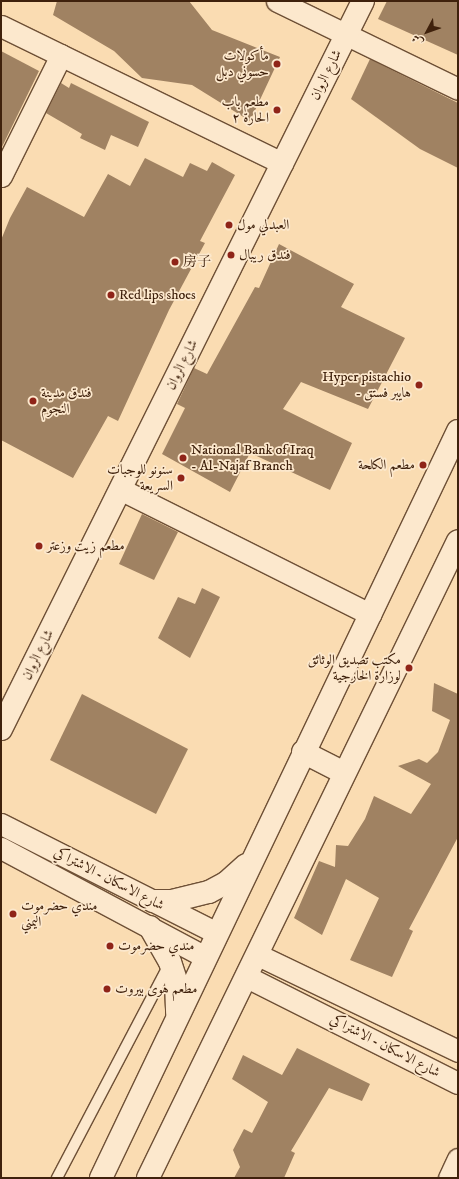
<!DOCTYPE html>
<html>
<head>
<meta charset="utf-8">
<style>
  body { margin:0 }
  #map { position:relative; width:459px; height:1179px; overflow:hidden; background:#fadcb2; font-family:"IM FELL DW Pica",Amiri,"Noto Serif SC",serif }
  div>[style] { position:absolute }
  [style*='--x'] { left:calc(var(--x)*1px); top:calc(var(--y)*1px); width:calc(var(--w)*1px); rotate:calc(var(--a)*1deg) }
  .building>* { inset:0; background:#a08262 }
  .roads { filter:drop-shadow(1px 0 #6e5036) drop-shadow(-1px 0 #6e5036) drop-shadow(0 1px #6e5036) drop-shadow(0 -1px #6e5036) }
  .lane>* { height:10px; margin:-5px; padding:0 5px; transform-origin:5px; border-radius:5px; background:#fce8cd }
  .street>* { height:21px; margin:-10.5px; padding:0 10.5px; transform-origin:10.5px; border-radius:10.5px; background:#fce8cd }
  .secondary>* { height:22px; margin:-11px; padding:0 11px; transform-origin:11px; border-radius:11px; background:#fce8cd }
  .dots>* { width:11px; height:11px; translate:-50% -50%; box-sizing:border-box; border:2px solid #fce8cd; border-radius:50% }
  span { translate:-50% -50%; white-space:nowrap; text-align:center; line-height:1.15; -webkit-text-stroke:3.5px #fce8cd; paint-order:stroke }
  .poi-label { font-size:14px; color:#3f210c }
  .right { translate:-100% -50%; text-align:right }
  .left { translate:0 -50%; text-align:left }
  .street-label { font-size:14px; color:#3f210c }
  .frame { position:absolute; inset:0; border:2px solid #3f210c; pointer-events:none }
  .north { position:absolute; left:407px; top:12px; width:40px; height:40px; -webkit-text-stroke:3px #fce8cd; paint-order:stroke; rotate:229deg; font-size:11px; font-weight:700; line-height:16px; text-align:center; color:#3f210c }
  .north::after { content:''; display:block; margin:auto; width:14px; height:18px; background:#3f210c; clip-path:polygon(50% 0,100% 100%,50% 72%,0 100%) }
</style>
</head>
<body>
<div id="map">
  <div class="building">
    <div style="clip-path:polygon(57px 1px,189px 1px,212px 30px,280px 57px,250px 121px,192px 85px,142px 78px,114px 51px,53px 15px)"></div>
    <div style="clip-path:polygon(387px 1px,458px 1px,458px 55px,378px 19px)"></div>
    <div style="clip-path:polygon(1px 51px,39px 71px,1px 149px)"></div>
    <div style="clip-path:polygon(370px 59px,458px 103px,458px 168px,420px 149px,351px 99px)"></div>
    <div style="clip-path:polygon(61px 83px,69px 88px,71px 83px,149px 122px,138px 147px,111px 135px,105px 150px,80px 138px,82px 134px,46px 113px)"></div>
    <div style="clip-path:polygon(145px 158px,183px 177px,190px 163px,207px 171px,212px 162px,235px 175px,200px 241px,205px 243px,169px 310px,118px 421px,108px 416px,73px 478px,1px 440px,1px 240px,10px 218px,27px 187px,84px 217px,108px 174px,130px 186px)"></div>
    <div style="clip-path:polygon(279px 244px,354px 284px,341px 307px,405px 338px,368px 409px,301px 382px,283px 409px,352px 443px,330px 490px,250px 453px,230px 492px,162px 454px,185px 408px,177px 404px,194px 368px,207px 374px,255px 287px,259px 288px)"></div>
    <div style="clip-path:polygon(142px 514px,178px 532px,154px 580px,119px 564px)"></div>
    <div style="clip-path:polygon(202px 588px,220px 597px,190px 658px,158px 638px,178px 597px,195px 604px)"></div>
    <div style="clip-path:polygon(434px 683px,458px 694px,458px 837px,409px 929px,413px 931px,392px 977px,350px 960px,379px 898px,346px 879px,322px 935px,294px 918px,319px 861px,335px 867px,336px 845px,348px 846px,365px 819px,374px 796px,411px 814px,431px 784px,398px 766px,419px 759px,427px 763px,438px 752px,450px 720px,432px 711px)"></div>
    <div style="clip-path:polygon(82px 694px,188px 749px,156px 814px,50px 760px)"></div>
    <div style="clip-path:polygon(297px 1048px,370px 1084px,362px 1101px,329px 1088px,291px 1151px,295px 1153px,284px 1178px,234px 1178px,240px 1167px,233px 1150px,244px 1129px,252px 1133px,268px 1102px,232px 1079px,243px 1055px,282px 1075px)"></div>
  </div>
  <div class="roads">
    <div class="lane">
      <div style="--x:57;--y:1178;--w:241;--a:-62.3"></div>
    </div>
    <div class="street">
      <div style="--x:277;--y:1;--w:201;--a:25.9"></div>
      <div style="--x:1;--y:26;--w:313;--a:26"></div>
      <div style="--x:1;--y:176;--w:135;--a:-63.6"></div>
      <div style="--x:120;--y:489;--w:280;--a:26.6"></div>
      <div style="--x:1;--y:824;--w:242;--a:26.8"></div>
      <div style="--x:1;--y:848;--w:231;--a:28.1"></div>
      <div style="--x:258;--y:955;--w:222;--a:25.6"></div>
      <div style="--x:247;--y:977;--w:236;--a:26.7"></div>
      <div style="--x:449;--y:1178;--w:21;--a:-65"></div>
    </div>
    <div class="secondary">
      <div style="--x:1;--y:729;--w:813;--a:-63.56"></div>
      <div style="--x:303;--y:752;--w:46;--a:27.1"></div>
      <div style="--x:153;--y:901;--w:19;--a:0"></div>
      <div style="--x:172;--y:901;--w:38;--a:-14"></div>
      <div style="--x:209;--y:892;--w:19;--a:-28"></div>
      <div style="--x:226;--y:883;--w:27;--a:-42"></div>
      <div style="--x:150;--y:927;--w:40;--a:60.3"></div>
      <div style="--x:170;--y:962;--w:20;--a:72"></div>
      <div style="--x:176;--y:981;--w:32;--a:88"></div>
      <div style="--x:101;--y:1178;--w:828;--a:-64.46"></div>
      <div style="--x:148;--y:1178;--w:708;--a:-64.05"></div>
    </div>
  </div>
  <div class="dots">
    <div style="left:277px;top:64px;background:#8f2418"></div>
    <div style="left:277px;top:110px;background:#8f2418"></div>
    <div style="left:229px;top:225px;background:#8f2418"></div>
    <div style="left:231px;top:255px;background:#8f2418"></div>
    <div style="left:175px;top:262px;background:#8f2418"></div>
    <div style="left:111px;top:295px;background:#8f2418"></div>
    <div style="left:419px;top:385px;background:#8f2418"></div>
    <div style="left:33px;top:401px;background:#8f2418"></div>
    <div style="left:183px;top:458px;background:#8f2418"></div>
    <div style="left:423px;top:465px;background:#8f2418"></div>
    <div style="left:181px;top:478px;background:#8f2418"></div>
    <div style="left:39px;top:546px;background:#8f2418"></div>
    <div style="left:409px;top:668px;background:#8f2418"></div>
    <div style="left:13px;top:914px;background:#8f2418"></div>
    <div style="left:110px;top:946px;background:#8f2418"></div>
    <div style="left:107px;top:989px;background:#8f2418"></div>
  </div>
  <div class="poi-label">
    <span class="right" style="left:269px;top:64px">مأكولات<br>حسوني دبل</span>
    <span class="right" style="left:269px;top:110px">مطعم باب<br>الحارة ٢</span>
    <span class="left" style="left:237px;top:225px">العبدلي مول</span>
    <span class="left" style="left:239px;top:255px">فندق ريبال</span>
    <span class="left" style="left:183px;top:262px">房子</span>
    <span class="left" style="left:119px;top:295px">Red lips shoes</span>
    <span class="right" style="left:411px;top:385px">Hyper pistachio<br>- هايبر فستق</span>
    <span class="left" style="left:41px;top:401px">فندق مدينة<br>النجوم</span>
    <span class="left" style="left:191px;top:458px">National Bank of Iraq<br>- Al-Najaf Branch</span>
    <span class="right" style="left:415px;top:465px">مطعم الكلحة</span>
    <span class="right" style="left:173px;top:478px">سنونو للوجبات<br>السريعة</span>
    <span class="left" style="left:47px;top:546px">مطعم زيت وزعتر</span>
    <span class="right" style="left:401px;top:668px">مكتب تصديق الوثائق<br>لوزارة الخارجية</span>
    <span class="left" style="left:21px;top:914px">مندي حضرموت<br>اليمني</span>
    <span class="left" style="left:118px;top:946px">مندي حضرموت</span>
    <span class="left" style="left:115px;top:989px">مطعم هوى بيروت</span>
  </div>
  <div class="street-label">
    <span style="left:326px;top:75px;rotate:-64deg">شارع الروان</span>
    <span style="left:182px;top:365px;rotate:-64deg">شارع الروان</span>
    <span style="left:38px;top:655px;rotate:-64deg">شارع الروان</span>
    <span style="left:109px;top:879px;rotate:27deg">شارع الاسكان - الاشتراكي</span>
    <span style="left:385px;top:1046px;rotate:27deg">شارع الاسكان - الاشتراكي</span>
  </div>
  <div class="frame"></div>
  <div class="north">ش</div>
</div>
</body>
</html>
